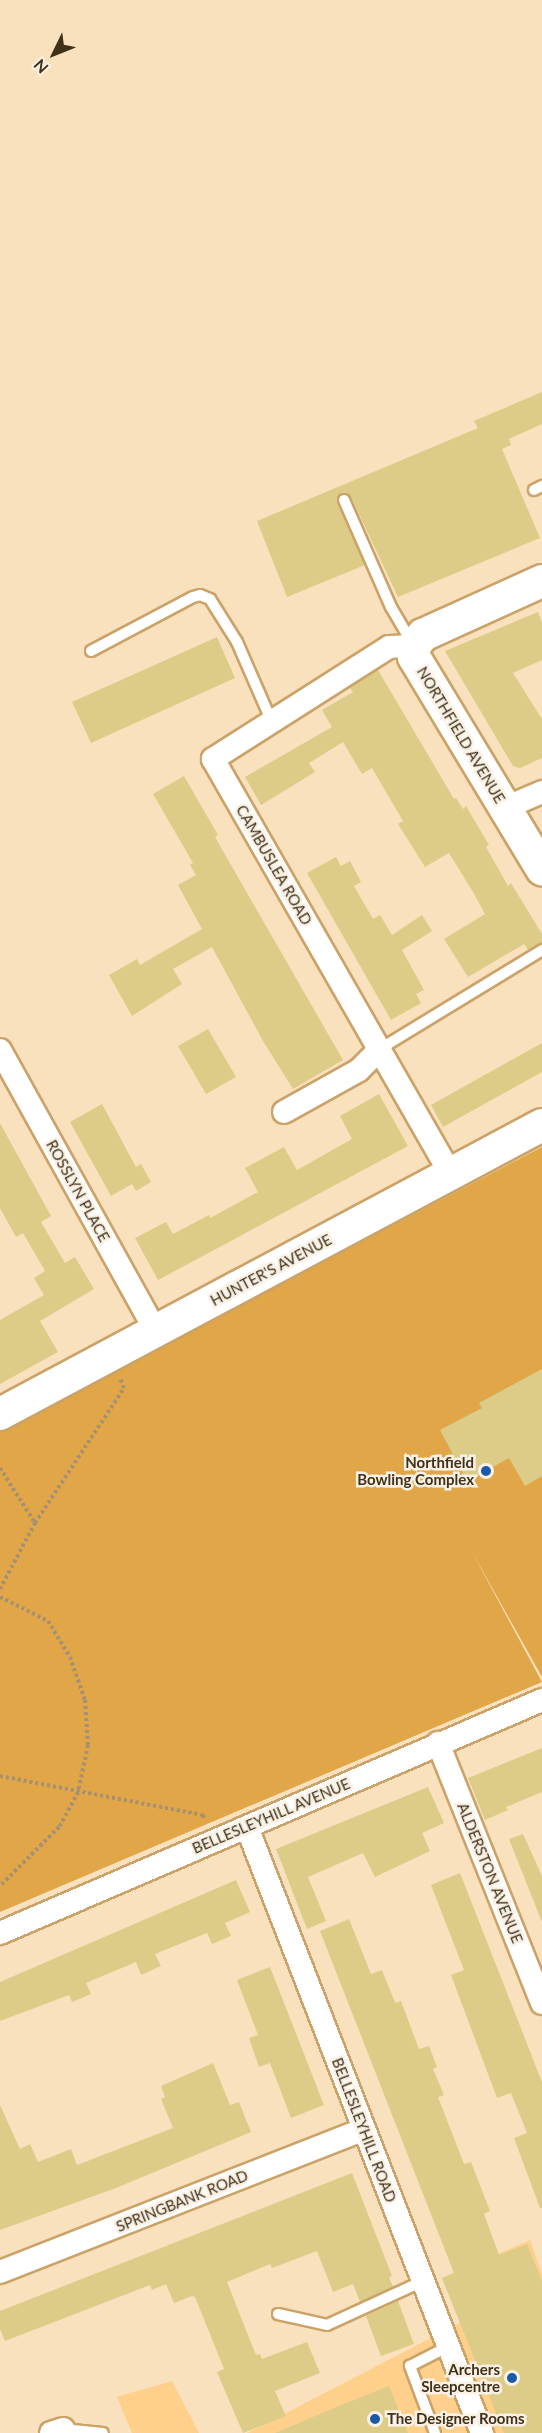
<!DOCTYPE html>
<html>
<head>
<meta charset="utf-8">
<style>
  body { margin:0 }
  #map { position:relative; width:542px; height:2433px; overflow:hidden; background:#fae1be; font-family:Lato,sans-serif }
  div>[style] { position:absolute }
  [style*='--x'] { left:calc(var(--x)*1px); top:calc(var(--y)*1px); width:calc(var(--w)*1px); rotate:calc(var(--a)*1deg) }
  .built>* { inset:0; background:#fed08c }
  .green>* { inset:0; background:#e0a647 }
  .building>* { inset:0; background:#dccc87 }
  .path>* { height:4px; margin-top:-2px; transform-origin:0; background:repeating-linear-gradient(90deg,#a59072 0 3px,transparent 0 6px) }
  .roads { filter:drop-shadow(2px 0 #cba368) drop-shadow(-2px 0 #cba368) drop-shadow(0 2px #cba368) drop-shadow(0 -2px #cba368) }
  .lane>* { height:10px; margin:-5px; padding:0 5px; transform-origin:5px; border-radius:5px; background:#fff }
  .street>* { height:22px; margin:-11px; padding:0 11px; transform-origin:11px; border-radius:11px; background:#fff }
  .secondary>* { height:32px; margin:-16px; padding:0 16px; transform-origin:16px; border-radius:16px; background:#fff }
  .dots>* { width:16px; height:16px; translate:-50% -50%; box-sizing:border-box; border:3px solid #f9f1e5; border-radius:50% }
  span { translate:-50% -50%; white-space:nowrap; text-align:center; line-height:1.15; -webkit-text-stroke:5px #f9f1e5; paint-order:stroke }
  .street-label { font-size:15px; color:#413119 }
  .poi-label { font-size:15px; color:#413119; font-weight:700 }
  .right { translate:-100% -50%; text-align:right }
  .left { translate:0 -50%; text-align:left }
  .north { position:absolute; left:24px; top:24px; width:60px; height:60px; -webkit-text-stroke:4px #f9f1e5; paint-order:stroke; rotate:227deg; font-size:16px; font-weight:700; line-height:24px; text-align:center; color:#413119 }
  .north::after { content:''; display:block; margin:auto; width:21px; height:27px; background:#413119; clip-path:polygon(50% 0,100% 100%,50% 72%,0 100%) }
</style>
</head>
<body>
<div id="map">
  <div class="built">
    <div style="clip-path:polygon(530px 2240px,542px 2274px,542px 2433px,247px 2433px,460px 2323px,442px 2278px)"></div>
    <div style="clip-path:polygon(172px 2381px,199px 2433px,132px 2433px,117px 2397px)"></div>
  </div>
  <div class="green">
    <div style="clip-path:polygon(542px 1147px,542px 1677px,471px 1550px,542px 1682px,0 1912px,0 1431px)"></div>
  </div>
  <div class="building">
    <div style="clip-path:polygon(542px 392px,542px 424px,509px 439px,511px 445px,502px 449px,540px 538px,398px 597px,351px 497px,342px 493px,338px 496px,337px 503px,365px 565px,287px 597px,257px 521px,478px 428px,474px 421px)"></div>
    <div style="clip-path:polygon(538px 612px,542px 623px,542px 660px,513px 673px,542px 719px,542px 758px,520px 768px,513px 766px,445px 651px)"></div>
    <div style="clip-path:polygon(217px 637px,235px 678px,91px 743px,72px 702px)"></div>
    <div style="clip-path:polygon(378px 670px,454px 799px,456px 798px,463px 809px,466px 806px,489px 845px,486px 847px,508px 886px,511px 883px,542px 934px,542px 943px,528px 950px,524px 944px,468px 977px,444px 939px,485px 914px,473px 892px,449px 853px,425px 867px,398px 824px,403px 821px,372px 768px,362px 774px,343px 742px,309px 763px,315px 772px,261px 805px,245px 777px,332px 727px,322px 710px,353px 692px,350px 688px)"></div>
    <div style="clip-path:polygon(184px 776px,218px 835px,215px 837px,343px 1060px,293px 1089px,263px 1041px,212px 947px,173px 969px,182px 984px,132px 1016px,109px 975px,137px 959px,140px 965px,202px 929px,178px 885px,196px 875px,190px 865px,193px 863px,153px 794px)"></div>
    <div style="clip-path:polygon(336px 857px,341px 866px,350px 861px,361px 882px,354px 886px,373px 919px,380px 915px,392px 935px,422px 915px,432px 931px,402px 950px,424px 990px,416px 994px,421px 1003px,391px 1020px,307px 873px)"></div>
    <div style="clip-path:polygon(208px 1029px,236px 1077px,206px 1094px,178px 1046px)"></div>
    <div style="clip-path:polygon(542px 1043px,542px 1072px,443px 1127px,431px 1105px)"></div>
    <div style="clip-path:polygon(379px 1094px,408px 1146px,158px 1280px,135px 1238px,166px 1222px,173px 1234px,209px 1215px,210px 1218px,258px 1192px,245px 1168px,284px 1147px,297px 1170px,352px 1139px,340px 1116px)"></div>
    <div style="clip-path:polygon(102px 1104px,136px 1167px,141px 1164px,151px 1182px,136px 1191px,132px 1184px,111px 1196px,70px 1122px)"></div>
    <div style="clip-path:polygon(0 1123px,51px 1216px,41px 1222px,65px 1263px,75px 1257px,94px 1289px,40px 1321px,58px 1352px,0 1384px,0 1320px,44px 1295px,34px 1278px,45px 1271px,23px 1233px,16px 1237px,0 1208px)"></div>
    <div style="clip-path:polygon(542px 1369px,542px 1476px,525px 1486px,509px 1458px,467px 1481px,440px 1430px,482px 1408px,479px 1403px)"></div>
    <div style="clip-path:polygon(542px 1748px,542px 1792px,506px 1807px,508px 1810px,485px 1820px,468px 1778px)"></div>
    <div style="clip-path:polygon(428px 1787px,444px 1823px,422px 1833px,430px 1851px,375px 1877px,363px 1853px,308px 1877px,326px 1921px,307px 1929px,276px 1849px)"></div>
    <div style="clip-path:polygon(523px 1834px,542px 1876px,542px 1922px,509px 1839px)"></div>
    <div style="clip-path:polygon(460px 1873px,542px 2082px,542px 2208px,540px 2208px,514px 2138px,527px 2133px,511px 2093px,497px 2098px,451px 1975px,464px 1970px,431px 1885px)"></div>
    <div style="clip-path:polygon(236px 1880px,250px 1912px,225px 1923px,231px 1936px,212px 1944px,207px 1933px,155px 1954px,161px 1966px,141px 1975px,136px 1962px,86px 1983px,91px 1994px,72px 2002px,69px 1995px,0 2021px,0 1982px)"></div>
    <div style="clip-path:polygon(349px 1919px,371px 1974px,382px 1970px,394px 2000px,396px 2003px,401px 2001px,419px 2049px,429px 2046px,437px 2067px,433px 2069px,444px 2095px,438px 2097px,464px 2164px,471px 2162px,490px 2211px,484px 2214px,499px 2255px,527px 2244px,542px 2281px,542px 2433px,504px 2433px,442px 2278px,454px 2273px,320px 1931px)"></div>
    <div style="clip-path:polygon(270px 1967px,324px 2105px,291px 2118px,270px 2063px,259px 2067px,249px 2038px,258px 2035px,237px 1980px)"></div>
    <div style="clip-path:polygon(213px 2063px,230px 2105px,239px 2102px,251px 2132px,116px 2188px,0 2230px,0 2105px,20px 2149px,30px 2144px,38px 2162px,71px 2149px,77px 2165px,173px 2128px,161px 2099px,165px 2097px,161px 2086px)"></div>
    <div style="clip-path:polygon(352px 2173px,392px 2276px,389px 2277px,393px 2287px,360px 2302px,353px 2284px,333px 2292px,317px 2251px,272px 2268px,270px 2264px,227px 2282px,256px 2355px,260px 2354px,262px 2359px,307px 2342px,320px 2373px,275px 2391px,286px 2416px,243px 2433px,217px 2372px,224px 2369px,195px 2297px,192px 2296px,174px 2303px,166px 2284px,152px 2290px,150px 2285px,5px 2341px,0 2329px,0 2311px)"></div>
    <div style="clip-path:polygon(398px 2301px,414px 2344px,381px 2356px,366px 2316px)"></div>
    <div style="clip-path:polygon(389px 2386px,408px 2433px,275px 2433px,341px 2405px)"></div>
  </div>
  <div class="path">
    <div style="--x:0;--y:1468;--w:65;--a:57.5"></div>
    <div style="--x:0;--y:1589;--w:75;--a:-62.1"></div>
    <div style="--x:35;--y:1523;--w:162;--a:-56.6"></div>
    <div style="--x:124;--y:1388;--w:11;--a:-112"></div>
    <div style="--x:0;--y:1597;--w:54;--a:26.6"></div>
    <div style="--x:48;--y:1621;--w:42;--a:58.6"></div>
    <div style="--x:70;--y:1657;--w:46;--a:70.8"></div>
    <div style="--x:85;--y:1700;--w:45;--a:86.2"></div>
    <div style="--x:88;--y:1745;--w:48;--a:102"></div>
    <div style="--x:78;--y:1792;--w:40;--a:118"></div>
    <div style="--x:59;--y:1827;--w:83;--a:135"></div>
    <div style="--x:0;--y:1776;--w:207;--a:10.9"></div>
    <div style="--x:203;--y:1815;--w:5;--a:68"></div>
  </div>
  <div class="roads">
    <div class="lane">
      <div style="--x:534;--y:490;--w:9;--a:-27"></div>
      <div style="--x:344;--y:500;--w:117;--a:66.3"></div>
      <div style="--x:391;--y:607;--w:42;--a:59.7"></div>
      <div style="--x:91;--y:651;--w:115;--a:-27.9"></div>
      <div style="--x:193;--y:597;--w:7;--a:-16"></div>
      <div style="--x:200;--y:595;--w:11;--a:22"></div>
      <div style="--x:210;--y:599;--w:51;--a:57.9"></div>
      <div style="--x:237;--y:642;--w:87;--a:66.4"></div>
      <div style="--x:380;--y:1049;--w:190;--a:-31.4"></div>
      <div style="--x:278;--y:2314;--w:50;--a:12.7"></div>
      <div style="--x:327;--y:2325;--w:106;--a:-24.6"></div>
      <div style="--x:63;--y:2429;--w:40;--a:5.7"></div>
      <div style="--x:435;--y:2433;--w:72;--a:-110.5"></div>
      <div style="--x:410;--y:2366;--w:44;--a:-27.1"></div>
    </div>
    <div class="street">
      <div style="--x:414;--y:646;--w:25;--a:178"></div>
      <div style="--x:389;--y:647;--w:209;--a:147.5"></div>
      <div style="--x:213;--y:759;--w:479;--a:60.2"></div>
      <div style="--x:505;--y:808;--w:40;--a:-23.4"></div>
      <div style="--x:0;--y:1050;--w:322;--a:61"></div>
      <div style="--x:284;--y:1112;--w:86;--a:-29.2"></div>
      <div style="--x:359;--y:1070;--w:30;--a:-45"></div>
      <div style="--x:438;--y:1743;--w:280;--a:68.2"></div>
      <div style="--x:247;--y:1827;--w:650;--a:68.8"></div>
      <div style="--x:0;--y:1933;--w:590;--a:-23.26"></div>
      <div style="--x:0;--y:2272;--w:391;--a:-21.4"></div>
      <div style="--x:51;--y:2433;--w:13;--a:-18"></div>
    </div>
    <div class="secondary">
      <div style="--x:542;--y:581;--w:131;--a:155.6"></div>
      <div style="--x:423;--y:635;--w:14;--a:129"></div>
      <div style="--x:414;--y:646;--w:11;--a:90"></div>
      <div style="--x:414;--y:657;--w:248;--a:58.9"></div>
      <div style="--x:0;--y:1414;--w:614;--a:-28.07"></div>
    </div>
  </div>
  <div class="dots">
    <div style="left:486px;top:1471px;background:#195aaa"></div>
    <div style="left:512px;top:2378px;background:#195aaa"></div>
    <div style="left:375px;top:2419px;background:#195aaa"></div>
  </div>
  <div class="street-label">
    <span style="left:461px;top:735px;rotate:59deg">NORTHFIELD AVENUE</span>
    <span style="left:274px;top:865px;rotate:60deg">CAMBUSLEA ROAD</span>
    <span style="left:78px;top:1191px;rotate:61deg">ROSSLYN PLACE</span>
    <span style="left:271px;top:1270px;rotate:-28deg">HUNTER'S AVENUE</span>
    <span style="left:271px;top:1816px;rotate:-23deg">BELLESLEYHILL AVENUE</span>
    <span style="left:490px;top:1873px;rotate:68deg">ALDERSTON AVENUE</span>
    <span style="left:364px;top:2130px;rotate:69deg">BELLESLEYHILL ROAD</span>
    <span style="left:182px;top:2201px;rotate:-22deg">SPRINGBANK ROAD</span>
  </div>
  <div class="poi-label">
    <span class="right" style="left:474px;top:1471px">Northfield<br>Bowling Complex</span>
    <span class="right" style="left:500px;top:2378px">Archers<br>Sleepcentre</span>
    <span class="left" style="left:387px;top:2419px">The Designer Rooms</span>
  </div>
  <div class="north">N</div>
</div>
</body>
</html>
